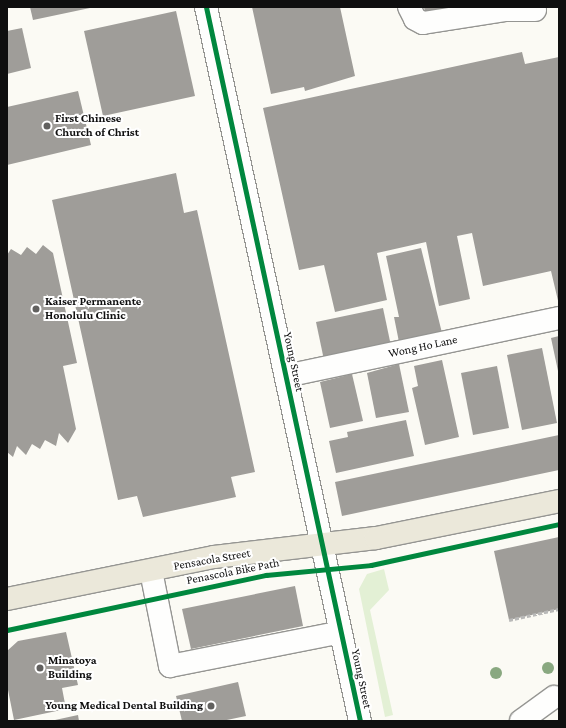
<!DOCTYPE html>
<html>
<head>
<meta charset="utf-8">
<style>
  body { margin:0 }
  #map { position:relative; width:566px; height:728px; overflow:hidden; background:#fbfaf4; font-family:"Crimson Pro",serif }
  div>[style] { position:absolute }
  [style*='--x'] { left:calc(var(--x)*1px); top:calc(var(--y)*1px); width:calc(var(--w)*1px); rotate:calc(var(--a)*1deg) }
  .green>* { inset:0; background:#e3f0d5 }
  .building>* { inset:0; background:#9f9d99 }
  .path>* { height:2.5px; margin-top:-1.25px; transform-origin:0; background:repeating-linear-gradient(90deg,#b9b9b8 0 4px,transparent 0 6px) }
  .roads { filter:drop-shadow(1px 0 #959592) drop-shadow(-1px 0 #959592) drop-shadow(0 1px #959592) drop-shadow(0 -1px #959592) }
  .minor>* { height:22px; margin:-11px; padding:0 11px; transform-origin:11px; border-radius:11px; background:#fefefd }
  .major>* { height:22px; margin:-11px; padding:0 11px; transform-origin:11px; border-radius:11px; background:#ebe8da }
  .cycleway>* { height:5px; margin:-2.5px; padding:0 2.5px; transform-origin:2.5px; border-radius:2.5px; background:#00873e }
  .trees>* { width:12px; height:12px; margin:-6px; border-radius:50%; background:#89a880 }
  .dots>* { width:11px; height:11px; translate:-50% -50%; box-sizing:border-box; border:2px solid #fff; border-radius:50% }
  span { translate:-50% -50%; white-space:nowrap; text-align:center; line-height:1.15; -webkit-text-stroke:4px #fff; paint-order:stroke }
  .poi-label { font-size:12px; color:#0f0f0f; font-weight:700 }
  .left { translate:0 -50%; text-align:left }
  .right { translate:-100% -50%; text-align:right }
  .street-label { font-size:12px; color:#0f0f0f }
  .frame { position:absolute; inset:0; border:8px solid #0f0f0f; pointer-events:none }
</style>
</head>
<body>
<div id="map">
  <div class="green">
    <div style="clip-path:polygon(384px 569px,389px 590px,370px 610px,393px 715px,385px 717px,359px 589px,367px 574px)"></div>
  </div>
  <div class="building">
    <div style="clip-path:polygon(30px 7px,90px 7px,90px 8px,33px 20px)"></div>
    <div style="clip-path:polygon(252px 7px,340px 7px,355px 76px,305px 91px,304px 87px,271px 94px)"></div>
    <div style="clip-path:polygon(424px 7px,449px 7px,449px 8px,425px 12px)"></div>
    <div style="clip-path:polygon(176px 11px,195px 96px,103px 116px,84px 31px)"></div>
    <div style="clip-path:polygon(22px 28px,31px 68px,7px 74px,7px 31px)"></div>
    <div style="clip-path:polygon(522px 52px,525px 64px,559px 57px,559px 305px,551px 271px,483px 286px,472px 233px,457px 236px,470px 299px,439px 306px,426px 242px,377px 253px,387px 300px,335px 312px,324px 265px,299px 270px,263px 108px)"></div>
    <div style="clip-path:polygon(78px 91px,91px 145px,7px 165px,7px 107px)"></div>
    <div style="clip-path:polygon(176px 173px,184px 213px,197px 210px,255px 472px,231px 477px,236px 497px,143px 517px,137px 496px,118px 500px,52px 200px)"></div>
    <div style="clip-path:polygon(43px 245px,53px 253px,77px 363px,63px 366px,76px 429px,68px 443px,59px 433px,56px 446px,45px 440px,40px 449px,32px 444px,26px 455px,17px 446px,13px 457px,7px 452px,7px 255px,11px 249px,21px 255px,27px 247px,36px 254px)"></div>
    <div style="clip-path:polygon(421px 248px,442px 333px,399px 342px,394px 317px,399px 317px,386px 256px)"></div>
    <div style="clip-path:polygon(383px 308px,391px 346px,324px 360px,316px 322px)"></div>
    <div style="clip-path:polygon(559px 336px,559px 371px,558px 371px,551px 338px)"></div>
    <div style="clip-path:polygon(542px 348px,557px 423px,522px 430px,507px 355px)"></div>
    <div style="clip-path:polygon(442px 360px,459px 437px,425px 445px,412px 388px,418px 386px,414px 366px)"></div>
    <div style="clip-path:polygon(399px 364px,409px 412px,376px 418px,367px 373px)"></div>
    <div style="clip-path:polygon(497px 366px,509px 428px,473px 435px,461px 373px)"></div>
    <div style="clip-path:polygon(352px 374px,363px 421px,330px 428px,320px 382px)"></div>
    <div style="clip-path:polygon(406px 420px,414px 456px,336px 473px,329px 441px,348px 437px,347px 432px)"></div>
    <div style="clip-path:polygon(559px 435px,559px 470px,342px 516px,335px 482px)"></div>
    <div style="clip-path:polygon(559px 537px,559px 609px,509px 620px,494px 551px)"></div>
    <div style="clip-path:polygon(295px 586px,303px 626px,191px 649px,182px 609px)"></div>
    <div style="clip-path:polygon(66px 632px,78px 685px,62px 688px,66px 709px,14px 720px,7px 685px,7px 651px,18px 641px)"></div>
    <div style="clip-path:polygon(238px 682px,246px 716px,222px 721px,182px 721px,176px 696px)"></div>
    <div style="clip-path:polygon(78px 715px,79px 721px,55px 721px,55px 720px)"></div>
  </div>
  <div class="path">
    <div style="--x:509;--y:620;--w:51;--a:-12.4"></div>
  </div>
  <div class="roads">
    <div class="minor">
      <div style="--x:206;--y:7;--w:730;--a:77.83"></div>
      <div style="--x:409;--y:7;--w:13;--a:63"></div>
      <div style="--x:415;--y:19;--w:9;--a:27"></div>
      <div style="--x:423;--y:23;--w:84;--a:-8.9"></div>
      <div style="--x:506;--y:10;--w:29;--a:0"></div>
      <div style="--x:286;--y:376;--w:279;--a:-12"></div>
      <div style="--x:151;--y:571;--w:97;--a:78.7"></div>
      <div style="--x:170;--y:666;--w:174;--a:-11.2"></div>
      <div style="--x:521;--y:721;--w:41;--a:-36"></div>
    </div>
    <div class="major">
      <div style="--x:7;--y:599;--w:211;--a:-11.5"></div>
      <div style="--x:214;--y:557;--w:163;--a:-6.7"></div>
      <div style="--x:376;--y:538;--w:187;--a:-11.4"></div>
    </div>
  </div>
  <div class="cycleway">
    <div style="--x:206;--y:7;--w:730;--a:77.83"></div>
    <div style="--x:7;--y:630;--w:265;--a:-12"></div>
    <div style="--x:266;--y:575;--w:105;--a:-5.4"></div>
    <div style="--x:371;--y:565;--w:192;--a:-12.3"></div>
  </div>
  <div class="trees">
    <div style="left:548px;top:668px"></div>
    <div style="left:496px;top:673px"></div>
  </div>
  <div class="dots">
    <div style="left:47px;top:126px;background:#62615f"></div>
    <div style="left:36px;top:309px;background:#62615f"></div>
    <div style="left:40px;top:668px;background:#62615f"></div>
    <div style="left:211px;top:706px;background:#62615f"></div>
  </div>
  <div class="poi-label">
    <span class="left" style="left:55px;top:126px">First Chinese<br>Church of Christ</span>
    <span class="left" style="left:45px;top:309px">Kaiser Permanente<br>Honolulu Clinic</span>
    <span class="left" style="left:48px;top:668px">Minatoya<br>Building</span>
    <span class="right" style="left:203px;top:706px">Young Medical Dental Building</span>
  </div>
  <div class="street-label">
    <span style="left:423px;top:347px;rotate:-12deg">Wong Ho Lane</span>
    <span style="left:293px;top:362px;rotate:78deg">Young Street</span>
    <span style="left:212px;top:560px;rotate:-10deg">Pensacola Street</span>
    <span style="left:233px;top:572px;rotate:-11deg">Penascola Bike Path</span>
    <span style="left:361px;top:679px;rotate:78deg">Young Street</span>
  </div>
  <div class="frame"></div>
</div>
</body>
</html>
